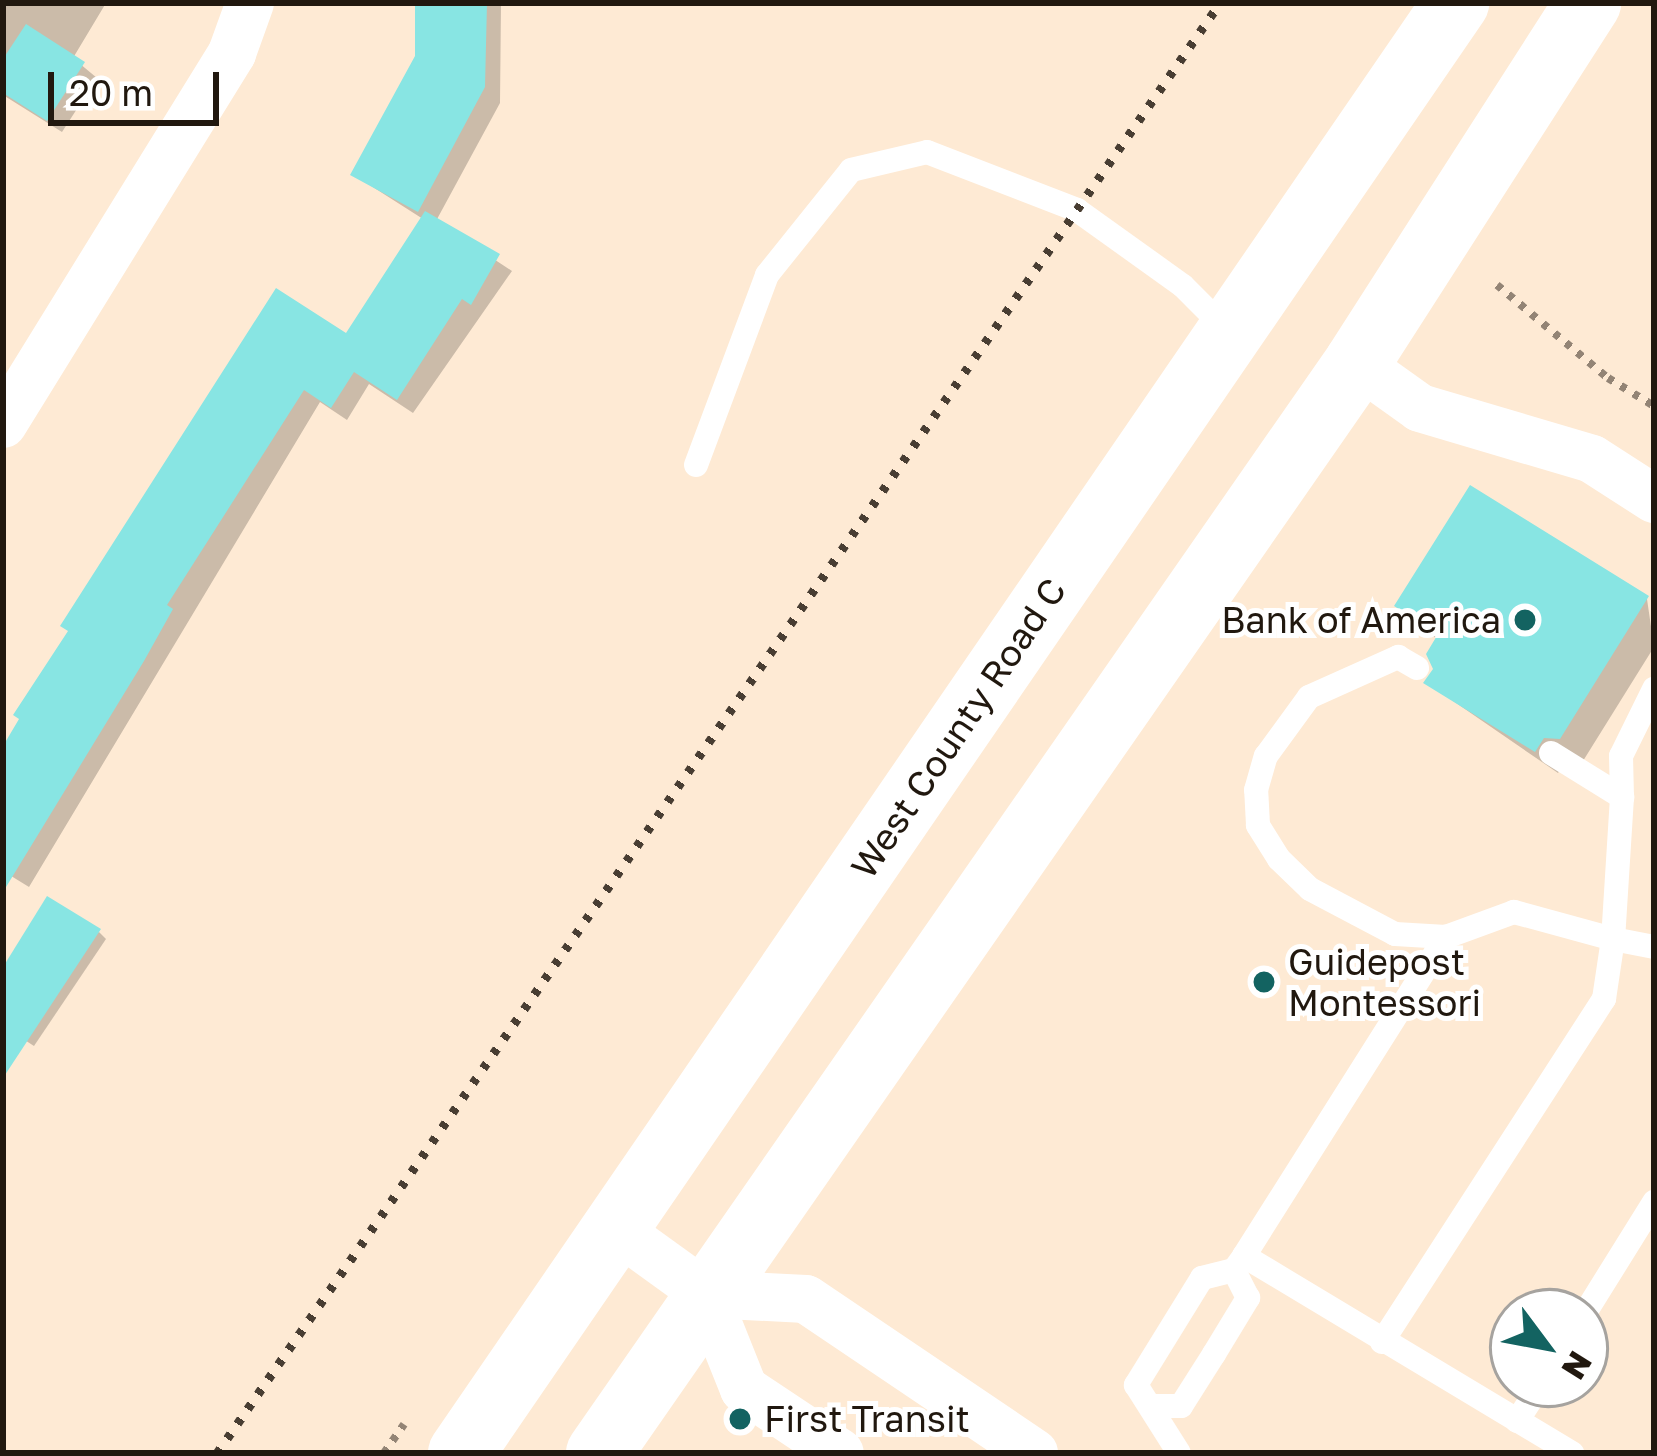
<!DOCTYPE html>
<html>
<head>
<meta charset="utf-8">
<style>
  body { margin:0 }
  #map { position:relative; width:1657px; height:1456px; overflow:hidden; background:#feead4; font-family:"Golos Text",sans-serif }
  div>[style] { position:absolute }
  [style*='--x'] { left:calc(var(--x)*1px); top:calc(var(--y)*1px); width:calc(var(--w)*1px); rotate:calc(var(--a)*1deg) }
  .shadow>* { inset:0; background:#0003 }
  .building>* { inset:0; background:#88e5e3 }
  .path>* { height:8px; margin-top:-4px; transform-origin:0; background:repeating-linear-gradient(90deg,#938475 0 6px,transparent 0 15px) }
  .service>* { height:24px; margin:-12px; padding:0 12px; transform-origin:12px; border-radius:12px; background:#fff }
  .minor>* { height:48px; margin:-24px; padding:0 24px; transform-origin:24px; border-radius:24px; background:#fff }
  .secondary>* { height:66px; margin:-33px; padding:0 33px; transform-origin:33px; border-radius:33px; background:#fff }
  .rail>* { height:9px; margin-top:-4.5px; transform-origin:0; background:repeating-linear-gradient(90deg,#483d32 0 6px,transparent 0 18px) }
  .dots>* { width:33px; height:33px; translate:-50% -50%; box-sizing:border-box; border:6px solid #fff; border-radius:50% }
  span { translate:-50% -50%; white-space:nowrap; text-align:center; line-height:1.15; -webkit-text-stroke:10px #fff; paint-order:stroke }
  .poi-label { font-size:36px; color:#21180f }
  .right { translate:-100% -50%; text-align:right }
  .left { translate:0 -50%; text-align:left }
  .street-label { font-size:36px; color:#21180f }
  .frame { position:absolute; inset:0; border:6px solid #21180f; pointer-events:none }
  .north { position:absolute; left:1489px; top:1288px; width:120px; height:120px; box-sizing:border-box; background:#fff; border:3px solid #a6a39f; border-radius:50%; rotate:122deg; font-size:33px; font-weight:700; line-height:48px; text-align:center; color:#21180f }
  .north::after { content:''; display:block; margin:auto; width:42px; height:54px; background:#136361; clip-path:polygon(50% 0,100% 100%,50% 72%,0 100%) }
  .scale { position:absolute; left:48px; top:72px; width:171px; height:54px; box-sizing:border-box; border:6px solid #21180f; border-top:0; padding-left:15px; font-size:36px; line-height:42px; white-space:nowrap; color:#21180f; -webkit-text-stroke:9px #fff; paint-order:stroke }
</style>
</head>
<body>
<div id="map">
  <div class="shadow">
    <div style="clip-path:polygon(3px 3px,106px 3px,73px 58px,97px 78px,62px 132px,3px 95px)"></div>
    <div style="clip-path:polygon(418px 3px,501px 3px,500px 103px,436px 221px,512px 271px,413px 413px,369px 384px,347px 420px,320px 402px,29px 887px,3px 871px,3px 748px,347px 338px,423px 219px,354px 175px,418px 57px)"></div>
    <div style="clip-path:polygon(1647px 599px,1654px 647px,1583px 761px,1567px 760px,1558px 773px,1427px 683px,1437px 669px,1438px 640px,1398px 606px)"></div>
    <div style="clip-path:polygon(99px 932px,106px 939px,34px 1046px,3px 1026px,3px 972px)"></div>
  </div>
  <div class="building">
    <div style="clip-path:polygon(415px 3px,487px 3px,485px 87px,418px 212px,350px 175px,415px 56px)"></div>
    <div style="clip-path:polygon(26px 24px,85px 62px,47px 121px,3px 93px,3px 59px)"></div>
    <div style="clip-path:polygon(425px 211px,500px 254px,471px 305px,462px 299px,397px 400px,354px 372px,331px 408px,304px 390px,167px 605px,173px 609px,144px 661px,3px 892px,3px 746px,19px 719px,13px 715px,68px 631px,60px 626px,276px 288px,346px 333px)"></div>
    <div style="clip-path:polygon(1470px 485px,1649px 596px,1560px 739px,1544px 738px,1535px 752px,1423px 683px,1433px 669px,1426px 654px,1438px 634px,1394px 606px)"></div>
    <div style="clip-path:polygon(47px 896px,101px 929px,3px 1078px,3px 967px)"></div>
  </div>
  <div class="path">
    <div style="--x:1497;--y:285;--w:145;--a:40"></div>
    <div style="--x:1608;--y:378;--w:54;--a:31.3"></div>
    <div style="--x:384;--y:1453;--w:35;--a:-55"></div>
  </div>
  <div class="service">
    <div style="--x:696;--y:465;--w:203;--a:-69.5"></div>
    <div style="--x:767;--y:275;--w:134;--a:-51.3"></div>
    <div style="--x:851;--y:170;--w:78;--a:-13.3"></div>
    <div style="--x:927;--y:152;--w:161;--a:21.1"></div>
    <div style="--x:1077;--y:210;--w:130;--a:35.6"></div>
    <div style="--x:1183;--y:286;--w:65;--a:45"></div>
    <div style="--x:1551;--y:753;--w:84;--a:31.8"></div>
    <div style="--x:1622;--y:797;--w:142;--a:93.6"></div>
    <div style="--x:1613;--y:939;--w:42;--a:11"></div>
    <div style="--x:1622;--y:797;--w:41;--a:-91.4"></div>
    <div style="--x:1621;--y:756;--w:75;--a:-63.8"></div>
    <div style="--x:1244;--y:1256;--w:378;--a:-57.7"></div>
    <div style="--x:1234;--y:1270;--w:17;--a:-54"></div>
    <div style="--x:1244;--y:1256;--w:383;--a:31"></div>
    <div style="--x:1585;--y:1313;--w:131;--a:-58.1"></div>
    <div style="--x:1382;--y:1342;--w:409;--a:-57.1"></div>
    <div style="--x:1604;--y:999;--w:61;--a:-81.5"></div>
    <div style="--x:1613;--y:939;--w:103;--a:-164.7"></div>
    <div style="--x:1514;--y:912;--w:72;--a:159.8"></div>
    <div style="--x:1446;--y:937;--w:51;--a:-176.6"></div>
    <div style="--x:1395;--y:934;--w:96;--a:-152.1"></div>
    <div style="--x:1310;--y:889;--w:43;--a:-135.9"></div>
    <div style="--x:1279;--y:859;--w:40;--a:-122"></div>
    <div style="--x:1258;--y:825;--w:35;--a:-93"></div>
    <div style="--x:1256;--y:790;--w:35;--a:-74"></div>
    <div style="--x:1266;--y:756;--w:73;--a:-53.9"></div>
    <div style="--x:1309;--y:697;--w:98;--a:-24.2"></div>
    <div style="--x:1398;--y:657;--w:22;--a:30"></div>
    <div style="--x:1152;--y:1406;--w:29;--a:0"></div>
    <div style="--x:1181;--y:1406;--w:62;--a:-57.6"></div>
    <div style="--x:1214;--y:1354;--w:66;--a:-58.7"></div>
    <div style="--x:1248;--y:1298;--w:31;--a:-117"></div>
    <div style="--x:1234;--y:1270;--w:33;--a:166"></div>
    <div style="--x:1202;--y:1278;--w:126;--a:121.7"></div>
    <div style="--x:1136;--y:1385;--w:80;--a:57.7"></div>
    <div style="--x:1517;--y:1421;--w:44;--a:-57"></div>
  </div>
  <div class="minor">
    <div style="--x:1357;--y:363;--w:77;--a:35.5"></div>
    <div style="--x:1420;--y:408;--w:179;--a:16.5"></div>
    <div style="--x:1592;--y:459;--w:74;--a:32.8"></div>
    <div style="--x:3;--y:424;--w:436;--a:-58.3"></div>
    <div style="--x:232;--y:53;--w:53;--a:-70.2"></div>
    <div style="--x:616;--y:1229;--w:111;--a:35.8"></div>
    <div style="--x:706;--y:1294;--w:102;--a:68.2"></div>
    <div style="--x:744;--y:1389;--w:115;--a:33.7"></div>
    <div style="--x:706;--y:1294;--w:100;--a:2.9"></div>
    <div style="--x:806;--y:1299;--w:275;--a:34"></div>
  </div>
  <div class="secondary">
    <div style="--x:461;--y:1453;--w:1759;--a:-55.54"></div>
    <div style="--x:599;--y:1453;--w:1328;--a:-55.18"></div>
    <div style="--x:1357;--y:363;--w:428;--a:-57.3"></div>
  </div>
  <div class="rail">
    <div style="--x:217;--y:1453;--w:1763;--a:-55.33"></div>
  </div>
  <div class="dots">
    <div style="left:1525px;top:620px;background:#136361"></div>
    <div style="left:1264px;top:982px;background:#136361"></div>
    <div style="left:740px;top:1419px;background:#136361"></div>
  </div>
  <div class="poi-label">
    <span class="right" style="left:1501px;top:620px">Bank of America</span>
    <span class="left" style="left:1288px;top:982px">Guidepost<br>Montessori</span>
    <span class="left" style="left:764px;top:1419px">First Transit</span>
  </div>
  <div class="street-label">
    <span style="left:958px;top:728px;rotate:-56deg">West County Road C</span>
  </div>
  <div class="frame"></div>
  <div class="north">N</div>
  <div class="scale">20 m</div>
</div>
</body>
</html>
